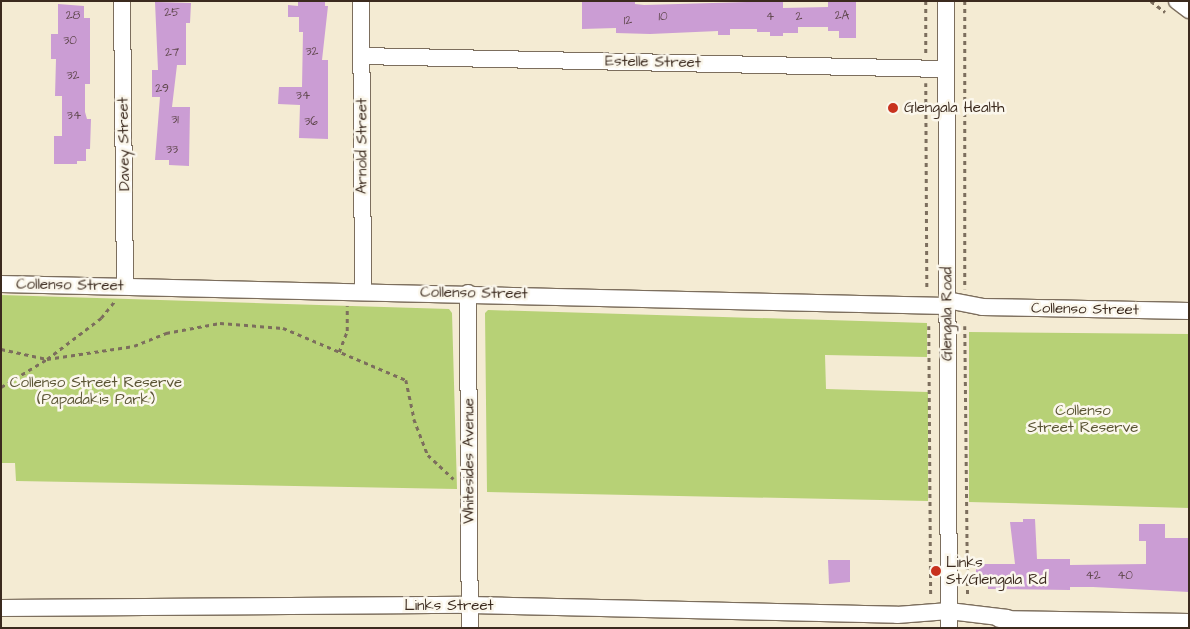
<!DOCTYPE html>
<html>
<head>
<meta charset="utf-8">
<style>
  body { margin:0 }
  #map { position:relative; width:1190px; height:629px; overflow:hidden; background:#f4ebd3; font-family:"Architects Daughter",sans-serif }
  div>[style] { position:absolute }
  [style*='--x'] { left:calc(var(--x)*1px); top:calc(var(--y)*1px); width:calc(var(--w)*1px); rotate:calc(var(--a)*1deg) }
  .green>* { inset:0; background:#b7d176 }
  .building>* { inset:0; background:#cb9dd4 }
  .path>* { height:2.5px; margin-top:-1.25px; transform-origin:0; background:repeating-linear-gradient(90deg,#7c6e5d 0 4px,transparent 0 8px) }
  .roads { filter:drop-shadow(1px 0 #7c6e5d) drop-shadow(-1px 0 #7c6e5d) drop-shadow(0 1px #7c6e5d) drop-shadow(0 -1px #7c6e5d) }
  .minor>* { height:16px; margin:-8px; padding:0 8px; transform-origin:8px; border-radius:8px; background:#fff }
  .dots>* { width:14px; height:14px; translate:-50% -50%; box-sizing:border-box; border:2px solid #fbf7ec; border-radius:50% }
  span { translate:-50% -50%; white-space:nowrap; text-align:center; line-height:1.15; -webkit-text-stroke:5px #fbf7ec; paint-order:stroke }
  .number-label { font-size:12px; color:#5f474c }
  .number-label span { -webkit-text-stroke-width:0 }
  .street-label { font-size:15px; color:#3b2a1e }
  .poi-label { font-size:15px; color:#3b2a1e }
  .left { translate:0 -50%; text-align:left }
  .park-label { font-size:15px; color:#5a5434 }
  .frame { position:absolute; inset:0; border:2px solid #3b2a1e; pointer-events:none }
</style>
</head>
<body>
<div id="map">
  <div class="green">
    <div style="clip-path:polygon(1px 295px,449px 309px,452px 313px,457px 489px,16px 481px,15px 463px,1px 463px)"></div>
    <div style="clip-path:polygon(488px 310px,927px 323px,927px 357px,825px 355px,826px 389px,928px 392px,928px 501px,487px 492px,485px 313px)"></div>
    <div style="clip-path:polygon(969px 332px,1189px 334px,1189px 508px,969px 502px)"></div>
  </div>
  <div class="building">
    <div style="clip-path:polygon(298px 1px,325px 1px,325px 6px,328px 6px,322px 60px,328px 60px,328px 139px,299px 138px,300px 105px,278px 104px,279px 87px,302px 87px,303px 32px,299px 32px,299px 17px,288px 17px,288px 5px,298px 6px)"></div>
    <div style="clip-path:polygon(582px 1px,635px 1px,635px 4px,644px 5px,783px 1px,783px 8px,828px 7px,828px 1px,856px 1px,856px 38px,839px 38px,839px 31px,828px 31px,828px 27px,798px 27px,798px 33px,783px 33px,783px 36px,770px 36px,770px 32px,757px 32px,757px 29px,730px 29px,730px 35px,718px 35px,718px 31px,650px 34px,616px 33px,616px 28px,582px 29px)"></div>
    <div style="clip-path:polygon(155px 2px,191px 3px,190px 23px,186px 23px,186px 65px,177px 65px,172px 107px,190px 107px,189px 166px,169px 165px,169px 160px,155px 160px,160px 97px,152px 97px,152px 70px,158px 70px)"></div>
    <div style="clip-path:polygon(58px 4px,84px 6px,84px 18px,90px 18px,90px 84px,85px 84px,85px 112px,87px 119px,91px 119px,90px 149px,86px 149px,86px 161px,77px 161px,77px 164px,54px 164px,54px 136px,62px 136px,62px 96px,55px 96px,56px 59px,51px 59px,51px 34px,58px 34px)"></div>
    <div style="clip-path:polygon(1023px 519px,1035px 519px,1037px 559px,1070px 559px,1070px 565px,1146px 564px,1146px 541px,1139px 541px,1139px 524px,1165px 524px,1165px 538px,1189px 538px,1189px 592px,1093px 587px,1070px 587px,1070px 590px,988px 589px,988px 585px,976px 585px,976px 564px,1015px 564px,1010px 522px,1023px 522px)"></div>
    <div style="clip-path:polygon(828px 560px,850px 560px,850px 582px,829px 584px)"></div>
  </div>
  <div class="path">
    <div style="--x:926;--y:1;--w:54;--a:90"></div>
    <div style="--x:965;--y:1;--w:288;--a:90"></div>
    <div style="--x:1151;--y:1;--w:18;--a:38"></div>
    <div style="--x:926;--y:83;--w:206;--a:89.7"></div>
    <div style="--x:929;--y:326;--w:270;--a:89.6"></div>
    <div style="--x:965;--y:326;--w:271;--a:89.4"></div>
    <div style="--x:1;--y:349;--w:47;--a:12.3"></div>
    <div style="--x:47;--y:359;--w:68;--a:-37.2"></div>
    <div style="--x:101;--y:318;--w:21;--a:-51"></div>
    <div style="--x:339;--y:352;--w:22;--a:-69"></div>
    <div style="--x:347;--y:331;--w:25;--a:-90"></div>
    <div style="--x:1;--y:387;--w:54;--a:-31.3"></div>
    <div style="--x:47;--y:359;--w:88;--a:-8.5"></div>
    <div style="--x:134;--y:346;--w:35;--a:-22"></div>
    <div style="--x:166;--y:333;--w:55;--a:-10.5"></div>
    <div style="--x:220;--y:323;--w:63;--a:4.5"></div>
    <div style="--x:283;--y:328;--w:134;--a:22.9"></div>
    <div style="--x:406;--y:380;--w:40;--a:78"></div>
    <div style="--x:414;--y:419;--w:39;--a:69"></div>
    <div style="--x:428;--y:455;--w:35;--a:43"></div>
  </div>
  <div class="roads">
    <div class="minor">
      <div style="--x:122;--y:1;--w:285;--a:89.4"></div>
      <div style="--x:361;--y:1;--w:290;--a:89.6"></div>
      <div style="--x:946;--y:1;--w:627;--a:89.73"></div>
      <div style="--x:1177;--y:1;--w:15;--a:37"></div>
      <div style="--x:361;--y:56;--w:584;--a:1.28"></div>
      <div style="--x:1;--y:284;--w:946;--a:1.33"></div>
      <div style="--x:468;--y:293;--w:335;--a:89.7"></div>
      <div style="--x:947;--y:300;--w:36;--a:11"></div>
      <div style="--x:982;--y:307;--w:207;--a:1.1"></div>
      <div style="--x:1;--y:608;--w:469;--a:-0.4"></div>
      <div style="--x:470;--y:605;--w:427;--a:1.3"></div>
      <div style="--x:897;--y:615;--w:52;--a:-4.4"></div>
      <div style="--x:949;--y:611;--w:59;--a:6.8"></div>
      <div style="--x:999;--y:619;--w:190;--a:0.9"></div>
    </div>
  </div>
  <div class="dots">
    <div style="left:893px;top:108px;background:#c8321e"></div>
    <div style="left:936px;top:571px;background:#c8321e"></div>
  </div>
  <div class="number-label">
    <span style="left:172px;top:13px">25</span>
    <span style="left:73px;top:16px">28</span>
    <span style="left:842px;top:16px">2A</span>
    <span style="left:663px;top:17px">10</span>
    <span style="left:770px;top:17px">4</span>
    <span style="left:799px;top:17px">2</span>
    <span style="left:628px;top:21px">12</span>
    <span style="left:70px;top:41px">30</span>
    <span style="left:312px;top:52px">32</span>
    <span style="left:172px;top:53px">27</span>
    <span style="left:73px;top:76px">32</span>
    <span style="left:162px;top:89px">29</span>
    <span style="left:303px;top:96px">34</span>
    <span style="left:74px;top:116px">34</span>
    <span style="left:175px;top:120px">31</span>
    <span style="left:311px;top:122px">36</span>
    <span style="left:172px;top:150px">33</span>
    <span style="left:1093px;top:576px">42</span>
    <span style="left:1125px;top:576px">40</span>
  </div>
  <div class="street-label">
    <span style="left:653px;top:62px;rotate:1deg">Estelle Street</span>
    <span style="left:124px;top:144px;rotate:-91deg">Davey Street</span>
    <span style="left:362px;top:146px;rotate:-90deg">Arnold Street</span>
    <span style="left:70px;top:285px;rotate:1deg">Collenso Street</span>
    <span style="left:474px;top:293px;rotate:1deg">Collenso Street</span>
    <span style="left:1085px;top:309px;rotate:1deg">Collenso Street</span>
    <span style="left:947px;top:314px;rotate:-90deg">Glengala Road</span>
    <span style="left:469px;top:461px;rotate:-90deg">Whitesides Avenue</span>
    <span style="left:449px;top:606px">Links Street</span>
  </div>
  <div class="poi-label">
    <span class="left" style="left:904px;top:108px">Glengala Health</span>
    <span class="left" style="left:946px;top:571px">Links<br>St/Glengala Rd</span>
  </div>
  <div class="park-label">
    <span style="left:96px;top:391px">Collenso Street Reserve<br>(Papadakis Park)</span>
    <span style="left:1083px;top:419px">Collenso<br>Street Reserve</span>
  </div>
  <div class="frame"></div>
</div>
</body>
</html>
